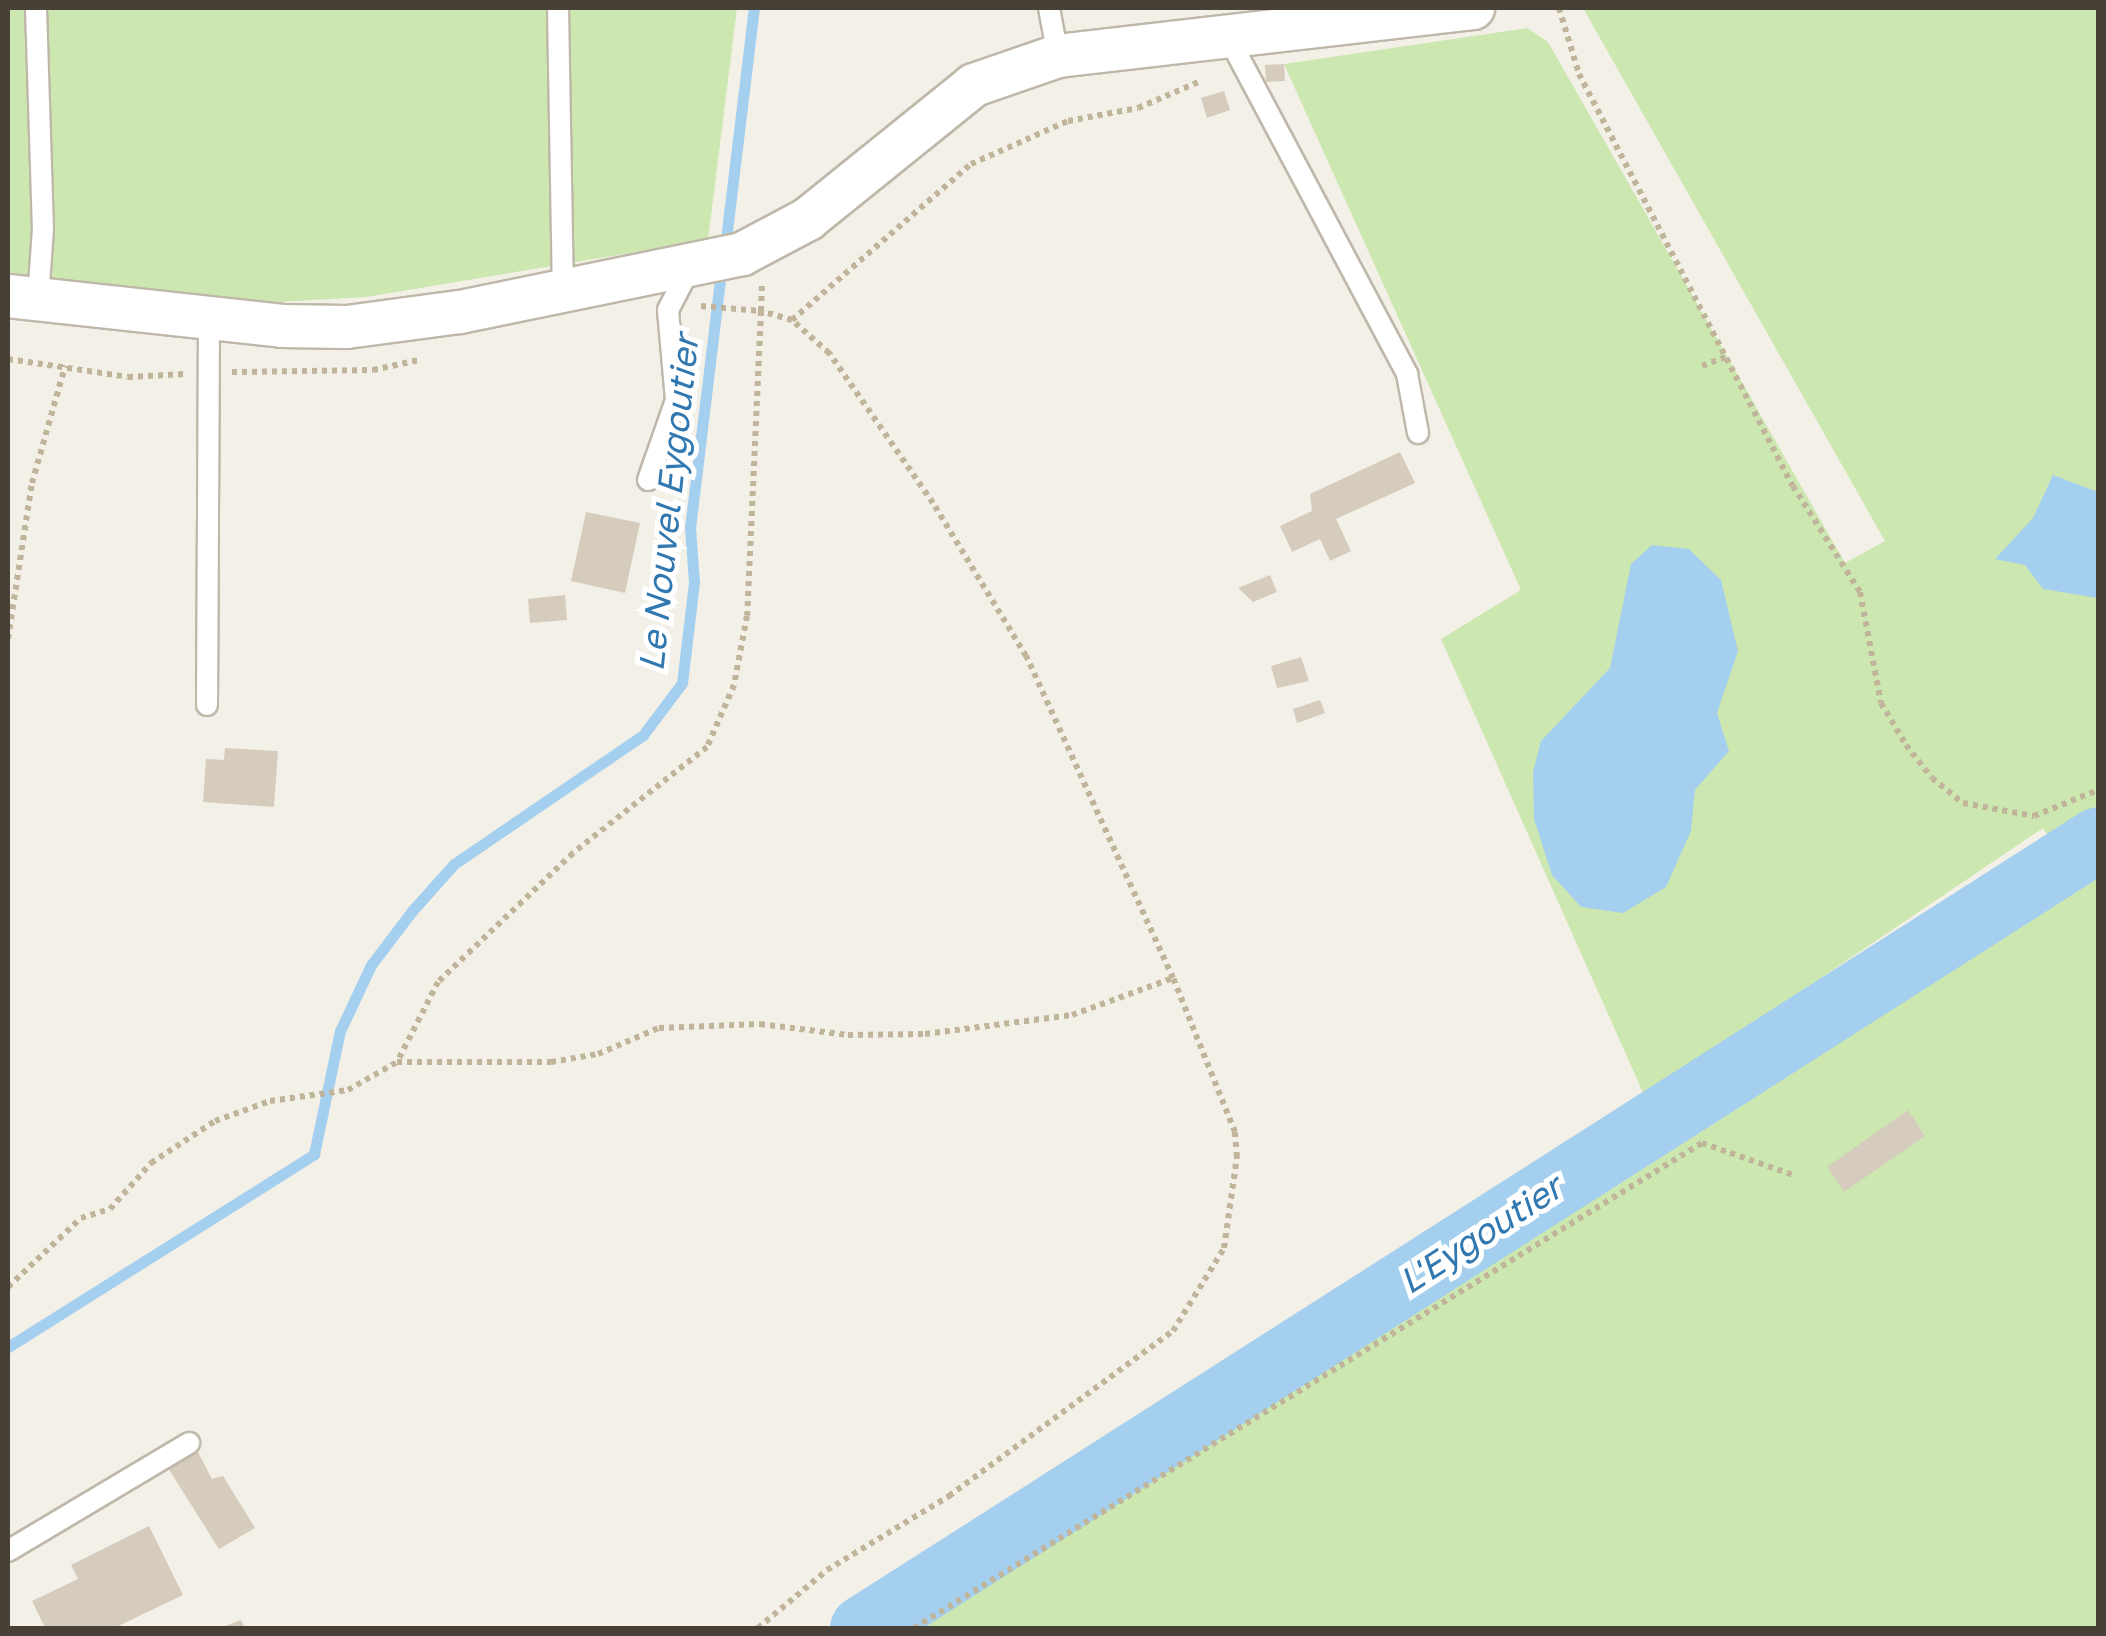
<!DOCTYPE html>
<html>
<head>
<meta charset="utf-8">
<style>
  body { margin:0 }
  #map { position:relative; width:2106px; height:1636px; overflow:hidden; background:#f3f0e7; font-family:"Golos Text",sans-serif }
  div>[style] { position:absolute }
  [style*='--x'] { left:calc(var(--x)*1px); top:calc(var(--y)*1px); width:calc(var(--w)*1px); rotate:calc(var(--a)*1deg) }
  .green>* { inset:0; background:#cde7b1 }
  .water>* { inset:0; background:#a5cfef }
  .stream>* { height:11px; margin:-5.5px; padding:0 5.5px; transform-origin:5.5px; border-radius:5.5px; background:#a5cfef }
  .river>* { height:65px; margin:-32.5px; padding:0 32.5px; transform-origin:32.5px; border-radius:32.5px; background:#a5cfef }
  .building>* { inset:0; background:#d5ccbd }
  .path>* { height:6px; margin-top:-3px; transform-origin:0; background:repeating-linear-gradient(90deg,#c0b49b 0 5px,transparent 0 10px) }
  .roads { filter:drop-shadow(2px 0 #bfb8aa) drop-shadow(-2px 0 #bfb8aa) drop-shadow(0 2px #bfb8aa) drop-shadow(0 -2px #bfb8aa) }
  .service>* { height:20px; margin:-10px; padding:0 10px; transform-origin:10px; border-radius:10px; background:#fff }
  .minor>* { height:42px; margin:-21px; padding:0 21px; transform-origin:21px; border-radius:21px; background:#fff }
  span { translate:-50% -50%; white-space:nowrap; text-align:center; line-height:1.15; -webkit-text-stroke:10px #fff; paint-order:stroke }
  .water-label { font-size:35px; color:#3178b0; font-style:italic }
  .frame { position:absolute; inset:0; border:10px solid #464036; pointer-events:none }
</style>
</head>
<body>
<div id="map">
  <div class="green">
    <div style="clip-path:polygon(8px 8px,737px 8px,708px 240px,366px 297px,277px 302px,8px 277px)"></div>
    <div style="clip-path:polygon(1583px 8px,2098px 8px,2098px 1628px,842px 1628px,1297px 1340px,2053px 845px,2043px 828px,1645px 1097px,1441px 639px,1521px 590px,1284px 64px,1527px 28px,1548px 42px,1845px 563px,1885px 541px)"></div>
  </div>
  <div class="water">
    <div style="clip-path:polygon(2053px 475px,2098px 492px,2098px 598px,2043px 589px,2025px 565px,1995px 559px,2033px 518px)"></div>
    <div style="clip-path:polygon(1652px 545px,1689px 549px,1721px 580px,1738px 651px,1717px 713px,1729px 751px,1695px 790px,1691px 831px,1666px 887px,1623px 913px,1581px 907px,1552px 875px,1534px 819px,1533px 772px,1541px 741px,1610px 668px,1631px 564px)"></div>
  </div>
  <div class="stream">
    <div style="--x:725;--y:247;--w:241;--a:-83.1"></div>
    <div style="--x:8;--y:1347;--w:362;--a:-32.2"></div>
    <div style="--x:314;--y:1154;--w:126;--a:-78.1"></div>
    <div style="--x:340;--y:1031;--w:73;--a:-64.8"></div>
    <div style="--x:371;--y:965;--w:68;--a:-52.8"></div>
    <div style="--x:412;--y:911;--w:63;--a:-48.2"></div>
    <div style="--x:454;--y:864;--w:229;--a:-34.3"></div>
    <div style="--x:643;--y:735;--w:65;--a:-53.1"></div>
    <div style="--x:682;--y:683;--w:102;--a:-83.2"></div>
    <div style="--x:694;--y:582;--w:54;--a:-94.2"></div>
    <div style="--x:690;--y:528;--w:265;--a:-83.1"></div>
  </div>
  <div class="river">
    <div style="--x:862;--y:1628;--w:1466;--a:-32.55"></div>
  </div>
  <div class="building">
    <div style="clip-path:polygon(1284px 64px,1285px 81px,1266px 82px,1265px 65px)"></div>
    <div style="clip-path:polygon(1224px 91px,1230px 110px,1207px 118px,1201px 98px)"></div>
    <div style="clip-path:polygon(1400px 452px,1415px 483px,1336px 519px,1351px 551px,1330px 561px,1320px 539px,1292px 552px,1280px 526px,1312px 511px,1310px 494px)"></div>
    <div style="clip-path:polygon(586px 512px,640px 523px,625px 593px,571px 581px)"></div>
    <div style="clip-path:polygon(1270px 575px,1277px 592px,1253px 602px,1238px 588px)"></div>
    <div style="clip-path:polygon(565px 595px,567px 620px,530px 623px,528px 599px)"></div>
    <div style="clip-path:polygon(1301px 657px,1309px 681px,1277px 688px,1271px 666px)"></div>
    <div style="clip-path:polygon(1320px 700px,1325px 713px,1297px 723px,1293px 709px)"></div>
    <div style="clip-path:polygon(225px 748px,278px 751px,274px 807px,203px 802px,206px 759px,224px 760px)"></div>
    <div style="clip-path:polygon(1908px 1110px,1925px 1136px,1844px 1192px,1827px 1167px)"></div>
    <div style="clip-path:polygon(198px 1452px,212px 1479px,223px 1476px,255px 1528px,219px 1549px,168px 1468px)"></div>
    <div style="clip-path:polygon(149px 1526px,183px 1595px,114px 1628px,45px 1628px,32px 1601px,78px 1579px,71px 1565px)"></div>
    <div style="clip-path:polygon(241px 1620px,245px 1628px,220px 1628px)"></div>
  </div>
  <div class="path">
    <div style="--x:1559;--y:8;--w:69;--a:73.1"></div>
    <div style="--x:1579;--y:74;--w:464;--a:62.6"></div>
    <div style="--x:1793;--y:486;--w:125;--a:57.7"></div>
    <div style="--x:1860;--y:592;--w:113;--a:79.3"></div>
    <div style="--x:1881;--y:703;--w:49;--a:59.2"></div>
    <div style="--x:1906;--y:745;--w:42;--a:51.8"></div>
    <div style="--x:1932;--y:778;--w:40;--a:39"></div>
    <div style="--x:1963;--y:803;--w:72;--a:10.4"></div>
    <div style="--x:2034;--y:816;--w:69;--a:-22.1"></div>
    <div style="--x:701;--y:306;--w:60;--a:4.8"></div>
    <div style="--x:761;--y:311;--w:27;--a:-88"></div>
    <div style="--x:792;--y:320;--w:237;--a:-41.1"></div>
    <div style="--x:971;--y:164;--w:106;--a:-23.9"></div>
    <div style="--x:1068;--y:121;--w:71;--a:-10.5"></div>
    <div style="--x:1138;--y:108;--w:69;--a:-23.2"></div>
    <div style="--x:8;--y:359;--w:121;--a:8.5"></div>
    <div style="--x:128;--y:377;--w:57;--a:-3"></div>
    <div style="--x:1702;--y:366;--w:25;--a:-21"></div>
    <div style="--x:232;--y:372;--w:141;--a:-0.8"></div>
    <div style="--x:373;--y:370;--w:47;--a:-12.3"></div>
    <div style="--x:8;--y:639;--w:158;--a:-81.3"></div>
    <div style="--x:32;--y:483;--w:122;--a:-74.2"></div>
    <div style="--x:8;--y:1287;--w:100;--a:-43.4"></div>
    <div style="--x:81;--y:1218;--w:30;--a:-17"></div>
    <div style="--x:110;--y:1209;--w:62;--a:-48.3"></div>
    <div style="--x:151;--y:1163;--w:77;--a:-33.3"></div>
    <div style="--x:215;--y:1121;--w:59;--a:-20"></div>
    <div style="--x:270;--y:1101;--w:79;--a:-8"></div>
    <div style="--x:348;--y:1090;--w:56;--a:-29.7"></div>
    <div style="--x:758;--y:1628;--w:90;--a:-40"></div>
    <div style="--x:827;--y:1570;--w:143;--a:-31.2"></div>
    <div style="--x:949;--y:1496;--w:278;--a:-36.4"></div>
    <div style="--x:1173;--y:1331;--w:97;--a:-58.4"></div>
    <div style="--x:1224;--y:1248;--w:92;--a:-81.9"></div>
    <div style="--x:1237;--y:1157;--w:25;--a:-95"></div>
    <div style="--x:1235;--y:1132;--w:166;--a:-111.9"></div>
    <div style="--x:1173;--y:978;--w:354;--a:-114.5"></div>
    <div style="--x:1026;--y:656;--w:179;--a:-121.3"></div>
    <div style="--x:933;--y:503;--w:183;--a:-124.7"></div>
    <div style="--x:829;--y:353;--w:50;--a:-138.3"></div>
    <div style="--x:792;--y:320;--w:32;--a:-164"></div>
    <div style="--x:761;--y:311;--w:305;--a:92.6"></div>
    <div style="--x:747;--y:616;--w:70;--a:100.7"></div>
    <div style="--x:734;--y:685;--w:68;--a:113.5"></div>
    <div style="--x:707;--y:747;--w:171;--a:141.7"></div>
    <div style="--x:573;--y:853;--w:187;--a:136.3"></div>
    <div style="--x:438;--y:982;--w:90;--a:117.1"></div>
    <div style="--x:397;--y:1062;--w:154;--a:0"></div>
    <div style="--x:551;--y:1062;--w:48;--a:-9.7"></div>
    <div style="--x:598;--y:1054;--w:66;--a:-23.1"></div>
    <div style="--x:659;--y:1028;--w:101;--a:-2.3"></div>
    <div style="--x:760;--y:1024;--w:89;--a:7.1"></div>
    <div style="--x:848;--y:1035;--w:77;--a:-0.7"></div>
    <div style="--x:925;--y:1034;--w:148;--a:-7.4"></div>
    <div style="--x:1072;--y:1015;--w:108;--a:-20.1"></div>
    <div style="--x:914;--y:1628;--w:925;--a:-31.61"></div>
    <div style="--x:1702;--y:1143;--w:100;--a:19.3"></div>
  </div>
  <div class="roads">
    <div class="service">
      <div style="--x:36;--y:8;--w:221;--a:88.2"></div>
      <div style="--x:43;--y:229;--w:70;--a:94.1"></div>
      <div style="--x:558;--y:8;--w:282;--a:89"></div>
      <div style="--x:1049;--y:8;--w:49;--a:79.4"></div>
      <div style="--x:1228;--y:37;--w:382;--a:62"></div>
      <div style="--x:1407;--y:374;--w:60;--a:79.4"></div>
      <div style="--x:648;--y:480;--w:85;--a:-70.7"></div>
      <div style="--x:676;--y:400;--w:90;--a:-95.1"></div>
      <div style="--x:668;--y:310;--w:50;--a:-62.4"></div>
      <div style="--x:207;--y:705;--w:389;--a:-89.7"></div>
      <div style="--x:8;--y:1551;--w:211;--a:-30.8"></div>
    </div>
    <div class="minor">
      <div style="--x:8;--y:296;--w:276;--a:6.2"></div>
      <div style="--x:282;--y:326;--w:65;--a:0.9"></div>
      <div style="--x:347;--y:327;--w:114;--a:-7.6"></div>
      <div style="--x:460;--y:312;--w:288;--a:-11.6"></div>
      <div style="--x:742;--y:254;--w:75;--a:-27.9"></div>
      <div style="--x:808;--y:219;--w:213;--a:-38.9"></div>
      <div style="--x:974;--y:85;--w:89;--a:-19"></div>
      <div style="--x:1058;--y:56;--w:418;--a:-6.6"></div>
    </div>
  </div>
  <div class="water-label">
    <span style="left:668px;top:503px;rotate:-84deg">Le Nouvel Eygoutier</span>
    <span style="left:1480px;top:1234px;rotate:-33deg">L'Eygoutier</span>
  </div>
  <div class="frame"></div>
</div>
</body>
</html>
